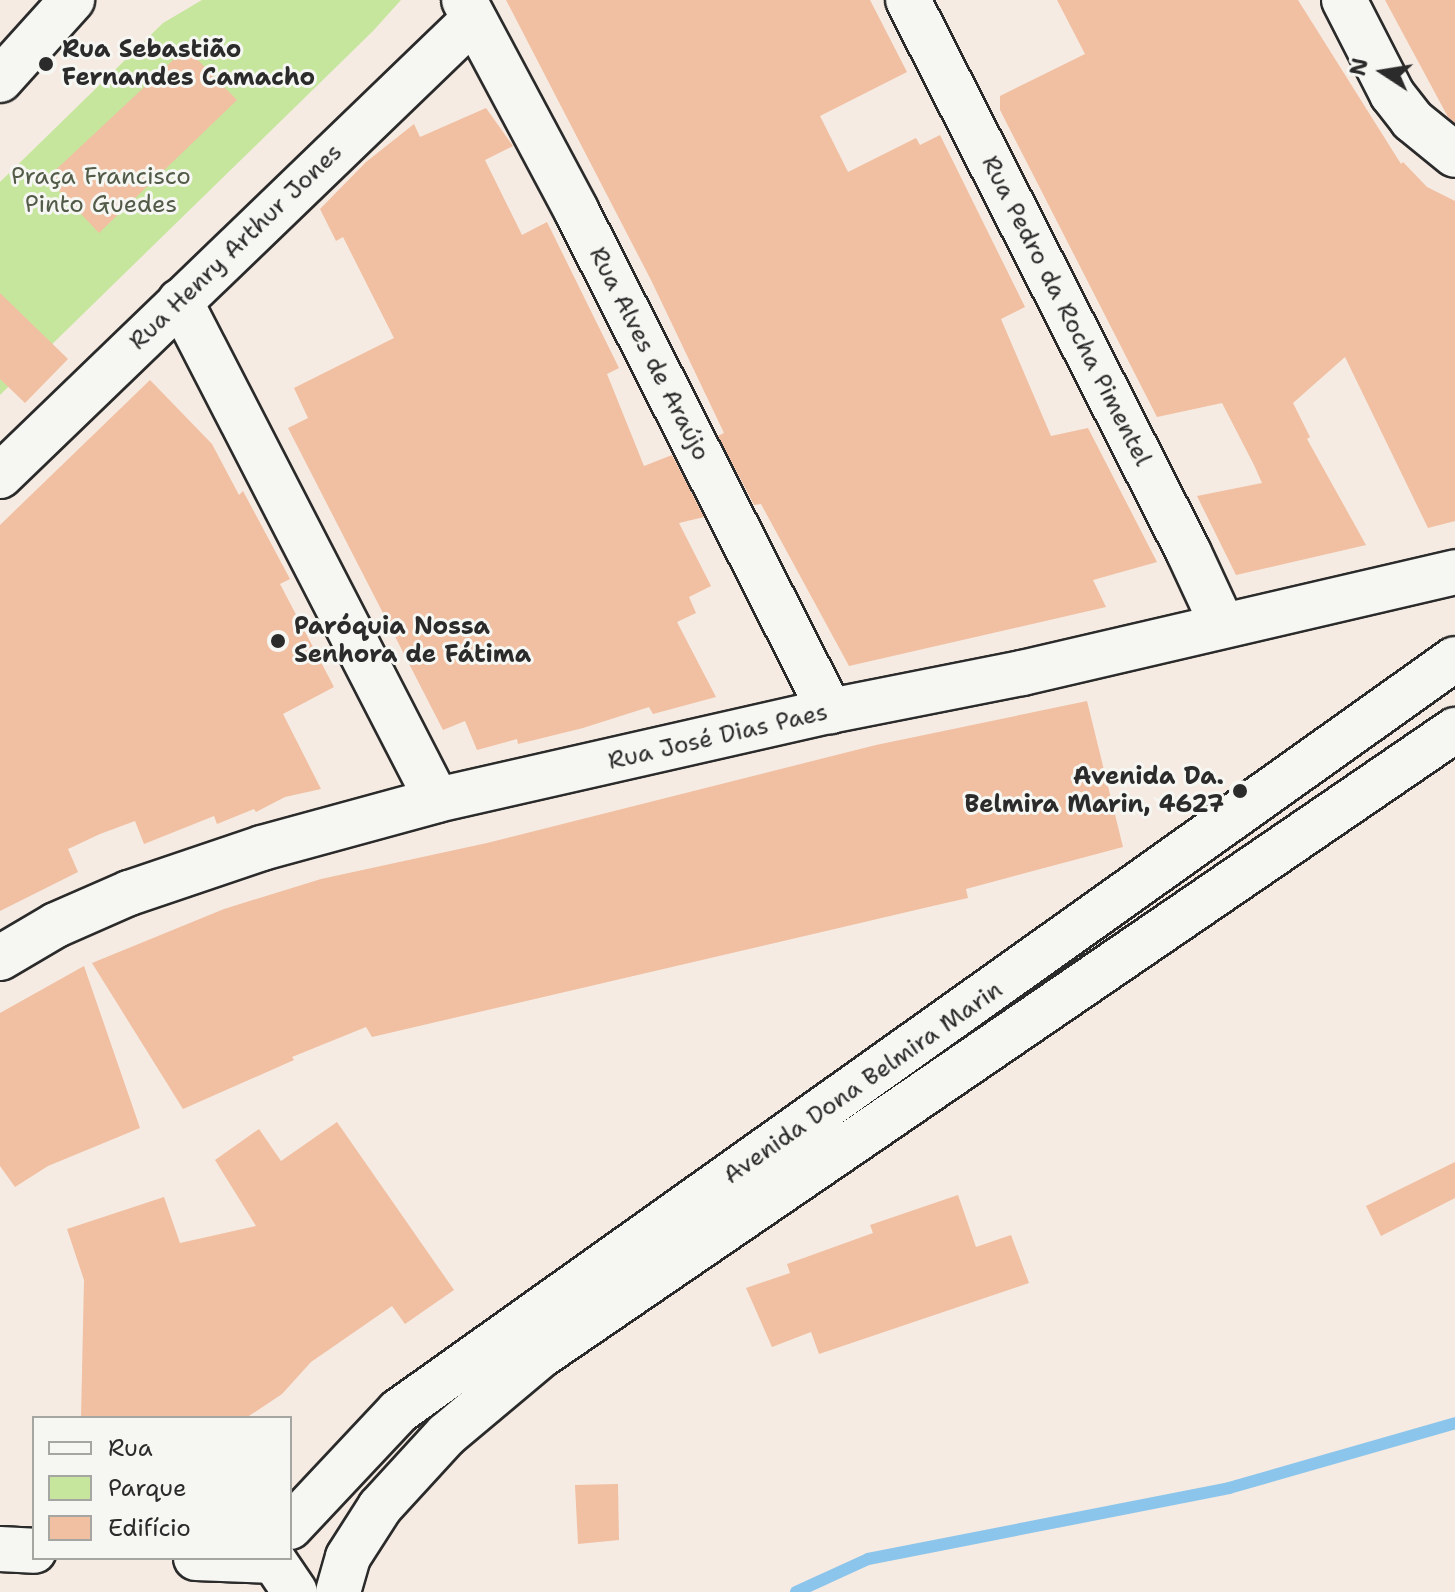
<!DOCTYPE html>
<html>
<head>
<meta charset="utf-8">
<style>
  body { margin:0 }
  #map { position:relative; width:1455px; height:1592px; overflow:hidden; background:#f5ebe2; font-family:"Shantell Sans",sans-serif }
  div>[style] { position:absolute }
  [style*='--x'] { left:calc(var(--x)*1px); top:calc(var(--y)*1px); width:calc(var(--w)*1px); rotate:calc(var(--a)*1deg) }
  .green>* { inset:0; background:#c6e69e }
  .stream>* { height:12px; margin:-6px; padding:0 6px; transform-origin:6px; border-radius:6px; background:#8cc5eb }
  .building>* { inset:0; background:#f1bfa1 }
  .roads { filter:drop-shadow(2px 0 #2b2b2b) drop-shadow(-2px 0 #2b2b2b) drop-shadow(0 2px #2b2b2b) drop-shadow(0 -2px #2b2b2b) }
  .minor>* { height:44px; margin:-22px; padding:0 22px; transform-origin:22px; border-radius:22px; background:#f6f6f2 }
  .secondary>* { height:44px; margin:-22px; padding:0 22px; transform-origin:22px; border-radius:22px; background:#f6f6f2 }
  .primary>* { height:44px; margin:-22px; padding:0 22px; transform-origin:22px; border-radius:22px; background:#f6f6f2 }
  .dots>* { width:22px; height:22px; translate:-50% -50%; box-sizing:border-box; border:4px solid #f6f6f2; border-radius:50% }
  span { translate:-50% -50%; white-space:nowrap; text-align:center; line-height:1.15; -webkit-text-stroke:6px #f6f6f2; paint-order:stroke }
  .poi-label { font-size:24px; color:#2b2b2b; font-weight:700 }
  .left { translate:0 -50%; text-align:left }
  .right { translate:-100% -50%; text-align:right }
  .park-label { font-size:24px; color:#525a48 }
  .street-label { font-size:24px; color:#2b2b2b }
  .legend { position:absolute; left:32px; top:1416px; width:260px; height:144px; box-sizing:border-box; background:#f6f6f2; border:2px solid #a5a5a2; margin:0; padding:10px 14px; list-style:none; font-size:24px; color:#2b2b2b }
  .legend li { display:flex; align-items:center; gap:16px; height:40px }
  .legend b { width:40px; border:2px solid #a5a5a2 }
  .north { position:absolute; left:1343px; top:32px; width:80px; height:80px; -webkit-text-stroke:6px #f6f6f2; paint-order:stroke; rotate:282deg; font-size:22px; font-weight:700; line-height:32px; text-align:center; color:#2b2b2b }
  .north::after { content:''; display:block; margin:auto; width:28px; height:36px; background:#2b2b2b; clip-path:polygon(50% 0,100% 100%,50% 72%,0 100%) }
</style>
</head>
<body>
<div id="map">
  <div class="green">
    <div style="clip-path:polygon(202px 0,401px 0,373px 31px,0 395px,0 182px,163px 23px)"></div>
  </div>
  <div class="stream">
    <div style="--x:796;--y:1592;--w:79;--a:-24.6"></div>
    <div style="--x:868;--y:1559;--w:368;--a:-11.1"></div>
    <div style="--x:1229;--y:1488;--w:235;--a:-16"></div>
  </div>
  <div class="building">
    <div style="clip-path:polygon(506px 0,870px 0,907px 72px,820px 116px,848px 172px,916px 138px,920px 145px,940px 135px,1025px 307px,1001px 319px,1051px 436px,1088px 428px,1157px 562px,1093px 580px,1106px 607px,849px 666px,761px 504px,754px 505px,718px 436px,724px 433px,651px 280px)"></div>
    <div style="clip-path:polygon(1057px 0,1298px 0,1401px 164px,1403px 162px,1427px 187px,1455px 201px,1455px 521px,1428px 528px,1345px 357px,1293px 403px,1310px 437px,1307px 439px,1366px 545px,1236px 575px,1197px 496px,1262px 483px,1254px 465px,1222px 403px,1157px 417px,1000px 110px,1000px 96px,1085px 54px)"></div>
    <div style="clip-path:polygon(1385px 0,1455px 0,1455px 123px,1448px 117px)"></div>
    <div style="clip-path:polygon(186px 48px,237px 100px,99px 233px,47px 178px)"></div>
    <div style="clip-path:polygon(486px 108px,513px 146px,485px 160px,522px 235px,547px 222px,619px 368px,607px 374px,644px 466px,672px 455px,704px 517px,679px 523px,711px 586px,689px 597px,696px 613px,677px 622px,716px 697px,653px 714px,649px 707px,583px 728px,518px 744px,517px 739px,477px 750px,465px 721px,443px 730px,288px 428px,308px 418px,294px 388px,394px 338px,343px 237px,336px 241px,320px 209px,366px 162px,414px 124px,420px 137px)"></div>
    <div style="clip-path:polygon(0 293px,68px 359px,25px 403px,0 379px)"></div>
    <div style="clip-path:polygon(150px 380px,212px 444px,239px 495px,243px 491px,290px 579px,280px 584px,334px 687px,283px 714px,321px 789px,285px 797px,256px 812px,254px 809px,217px 824px,214px 816px,144px 844px,135px 821px,100px 834px,68px 849px,78px 872px,0 911px,0 525px)"></div>
    <div style="clip-path:polygon(1087px 701px,1123px 847px,966px 889px,968px 898px,937px 905px,372px 1037px,366px 1027px,292px 1057px,294px 1060px,183px 1109px,92px 963px,224px 909px,321px 879px,487px 843px,876px 745px)"></div>
    <div style="clip-path:polygon(84px 966px,140px 1128px,48px 1166px,15px 1187px,0 1166px,0 1013px)"></div>
    <div style="clip-path:polygon(337px 1122px,454px 1290px,405px 1324px,392px 1306px,311px 1362px,282px 1394px,246px 1418px,81px 1418px,84px 1280px,67px 1229px,164px 1197px,180px 1243px,256px 1226px,215px 1160px,259px 1129px,281px 1161px)"></div>
    <div style="clip-path:polygon(1455px 1162px,1455px 1198px,1381px 1236px,1366px 1206px)"></div>
    <div style="clip-path:polygon(958px 1195px,976px 1247px,1011px 1235px,1029px 1283px,819px 1354px,811px 1332px,772px 1347px,746px 1288px,790px 1273px,787px 1264px,873px 1233px,870px 1225px)"></div>
    <div style="clip-path:polygon(618px 1484px,619px 1540px,578px 1544px,575px 1485px)"></div>
  </div>
  <div class="roads">
    <div class="minor">
      <div style="--x:464;--y:0;--w:238;--a:61.9"></div>
      <div style="--x:576;--y:210;--w:562;--a:63.12"></div>
      <div style="--x:908;--y:0;--w:620;--a:63.06"></div>
      <div style="--x:1189;--y:553;--w:78;--a:65.1"></div>
      <div style="--x:1344;--y:0;--w:106;--a:62.9"></div>
      <div style="--x:1392;--y:94;--w:33;--a:52"></div>
      <div style="--x:1412;--y:120;--w:55;--a:39.1"></div>
      <div style="--x:0;--y:80;--w:108;--a:-48"></div>
      <div style="--x:180;--y:301;--w:561;--a:62.75"></div>
      <div style="--x:0;--y:476;--w:658;--a:-43.95"></div>
      <div style="--x:0;--y:958;--w:65;--a:-30.5"></div>
      <div style="--x:56;--y:925;--w:80;--a:-23.7"></div>
      <div style="--x:129;--y:893;--w:140;--a:-18.7"></div>
      <div style="--x:262;--y:848;--w:181;--a:-15.3"></div>
      <div style="--x:437;--y:800;--w:403;--a:-12.8"></div>
      <div style="--x:830;--y:711;--w:196;--a:-11.2"></div>
      <div style="--x:1022;--y:673;--w:445;--a:-13.1"></div>
    </div>
    <div class="secondary">
      <div style="--x:0;--y:1549;--w:34;--a:3"></div>
      <div style="--x:196;--y:1558;--w:78;--a:2.2"></div>
    </div>
    <div class="primary">
      <div style="--x:290;--y:1527;--w:159;--a:-46.8"></div>
      <div style="--x:399;--y:1411;--w:1296;--a:-35.46"></div>
      <div style="--x:274;--y:1561;--w:37;--a:56"></div>
      <div style="--x:338;--y:1592;--w:36;--a:-74"></div>
      <div style="--x:348;--y:1557;--w:59;--a:-57.4"></div>
      <div style="--x:380;--y:1507;--w:98;--a:-47.5"></div>
      <div style="--x:446;--y:1435;--w:123;--a:-40"></div>
      <div style="--x:540;--y:1356;--w:1109;--a:-34.38"></div>
    </div>
  </div>
  <div class="dots">
    <div style="left:46px;top:64px;background:#2b2b2b"></div>
    <div style="left:278px;top:641px;background:#2b2b2b"></div>
    <div style="left:1240px;top:791px;background:#2b2b2b"></div>
  </div>
  <div class="poi-label">
    <span class="left" style="left:62px;top:64px">Rua Sebastião<br>Fernandes Camacho</span>
    <span class="left" style="left:294px;top:641px">Paróquia Nossa<br>Senhora de Fátima</span>
    <span class="right" style="left:1224px;top:791px">Avenida Da.<br>Belmira Marin, 4627</span>
  </div>
  <div class="park-label">
    <span style="left:101px;top:191px">Praça Francisco<br>Pinto Guedes</span>
  </div>
  <div class="street-label">
    <span style="left:236px;top:247px;rotate:-44deg">Rua Henry Arthur Jones</span>
    <span style="left:1066px;top:311px;rotate:63deg">Rua Pedro da Rocha Pimentel</span>
    <span style="left:649px;top:354px;rotate:63deg">Rua Alves de Araújo</span>
    <span style="left:718px;top:737px;rotate:-13deg">Rua José Dias Paes</span>
    <span style="left:863px;top:1083px;rotate:-35deg">Avenida Dona Belmira Marin</span>
  </div>
  <ul class="legend">
  <li><b style="height:10px;background:#f6f6f2"></b>Rua</li>
  <li><b style="height:22px;background:#c6e69e"></b>Parque</li>
  <li><b style="height:22px;background:#f1bfa1"></b>Edifício</li>
  </ul>
  <div class="north">N</div>
</div>
</body>
</html>
